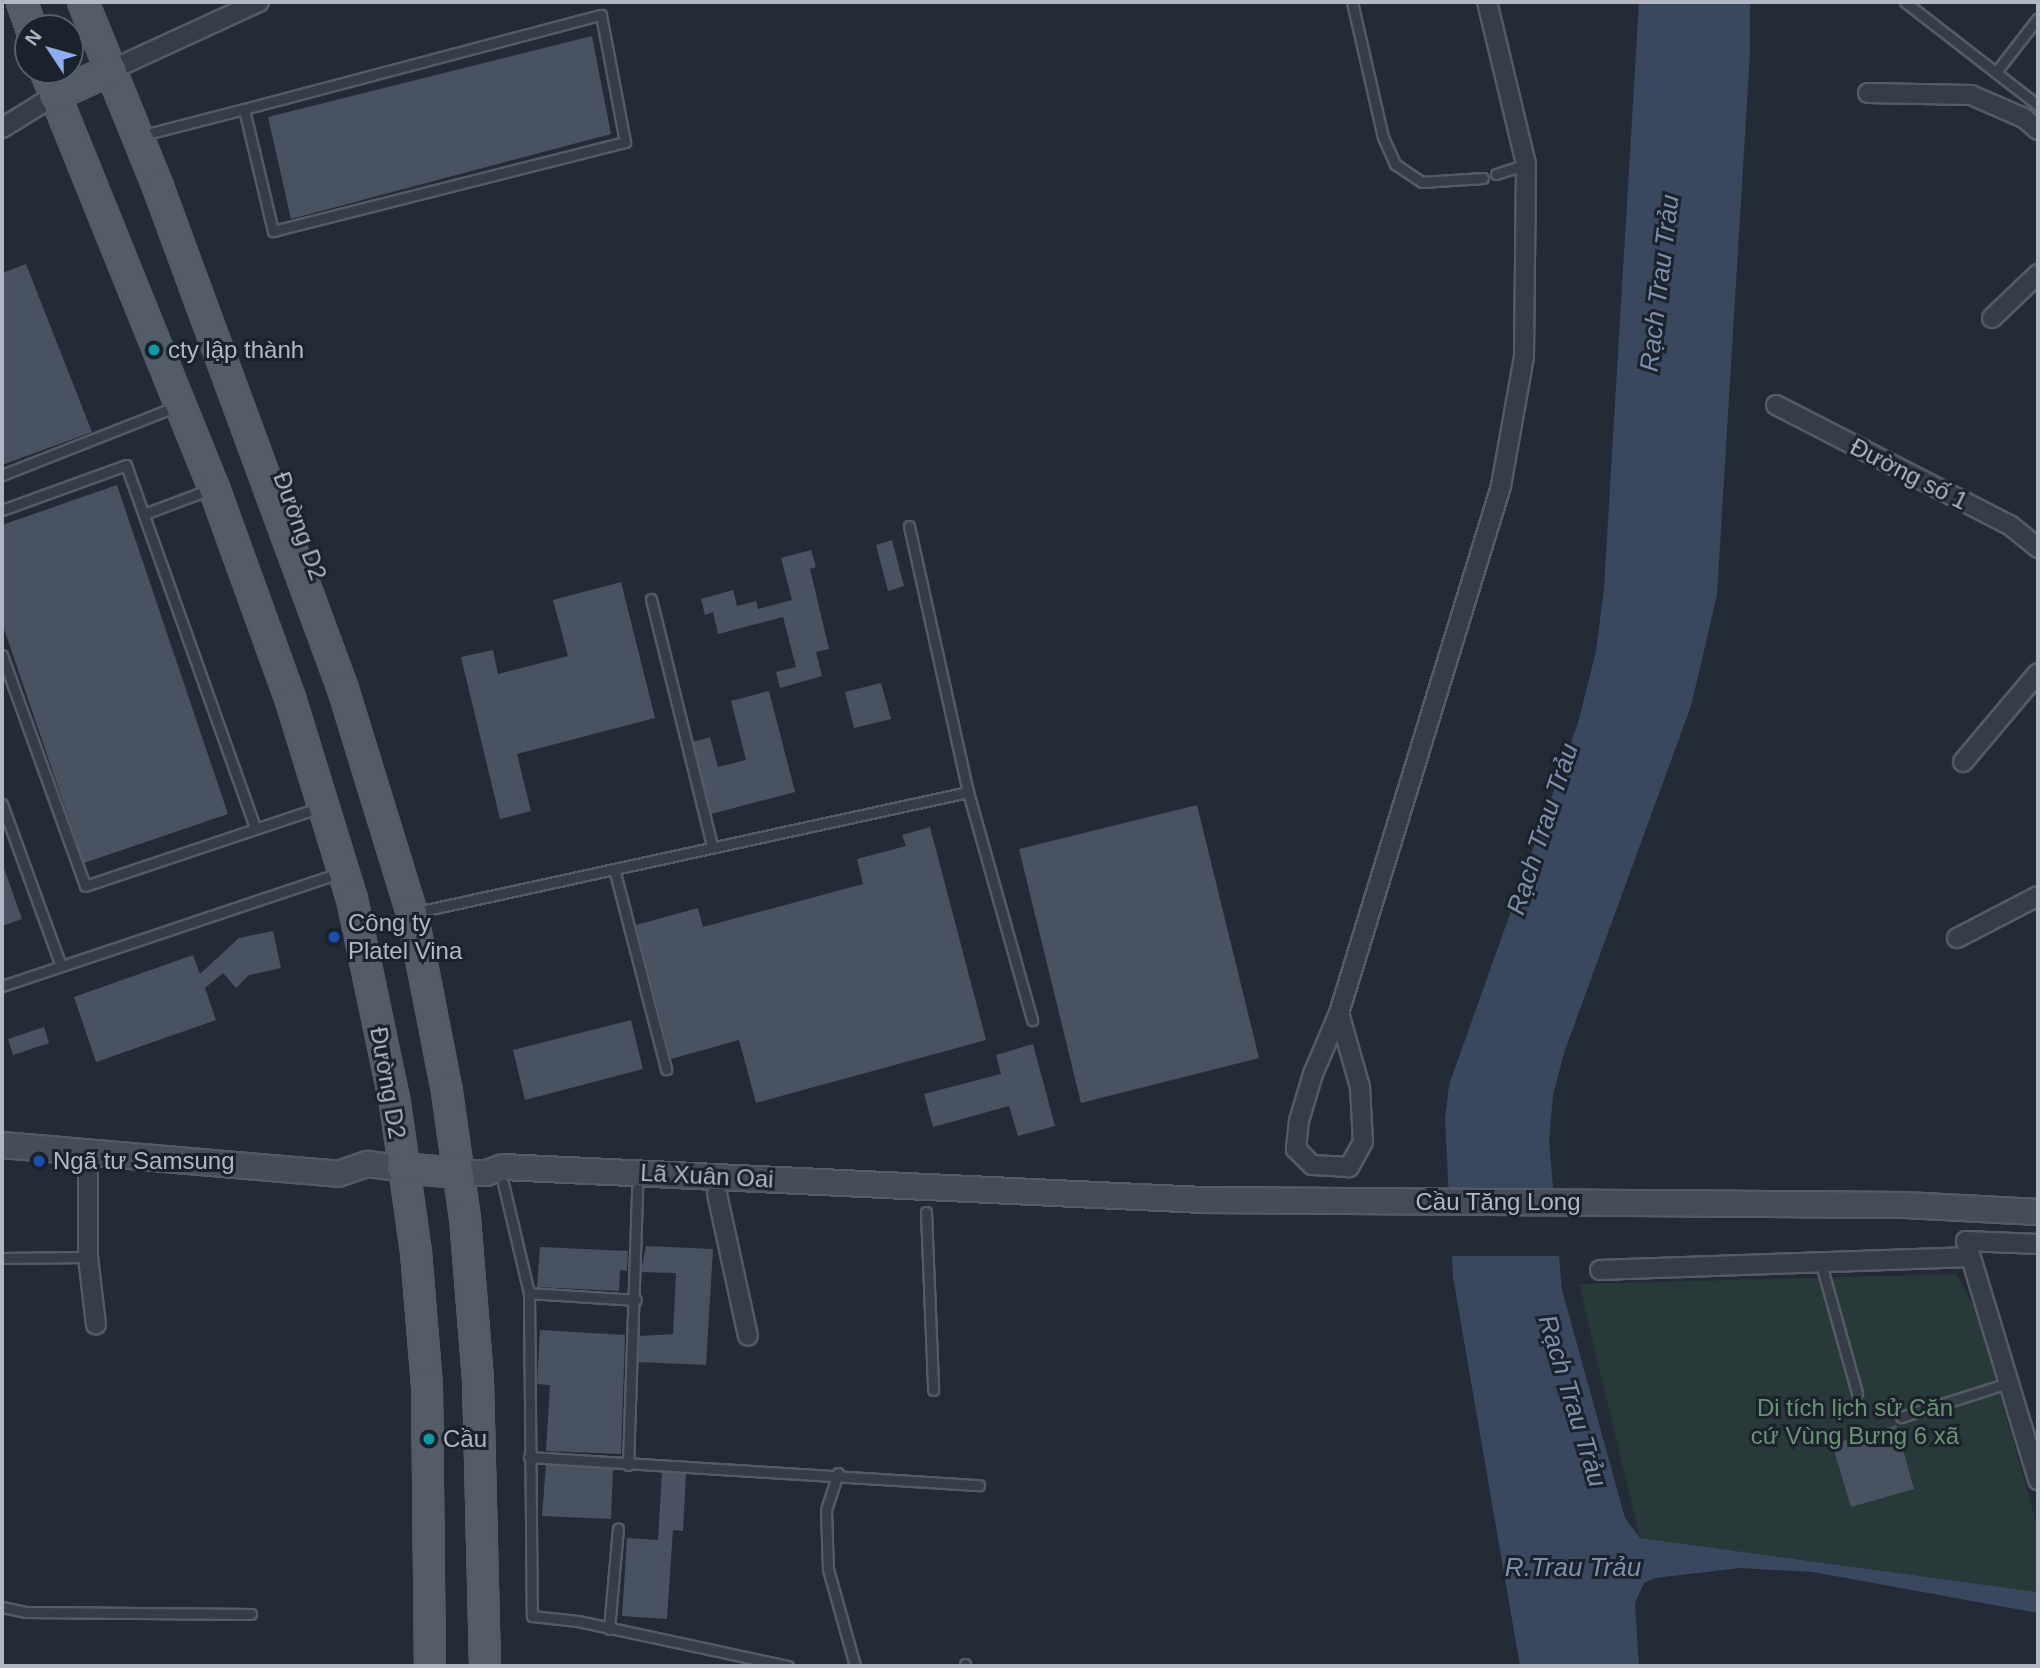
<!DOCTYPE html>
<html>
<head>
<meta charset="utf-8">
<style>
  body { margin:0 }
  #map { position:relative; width:2040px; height:1668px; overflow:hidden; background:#232b37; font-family:Arial,sans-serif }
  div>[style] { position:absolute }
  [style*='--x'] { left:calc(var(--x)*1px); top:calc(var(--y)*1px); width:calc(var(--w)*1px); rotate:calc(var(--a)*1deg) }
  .green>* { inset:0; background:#28393a }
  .water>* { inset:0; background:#39485f }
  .pier>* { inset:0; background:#232b37 }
  .building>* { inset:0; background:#495261 }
  .roads { filter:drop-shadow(2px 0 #545b65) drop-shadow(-2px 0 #545b65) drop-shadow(0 2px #545b65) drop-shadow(0 -2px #545b65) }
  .service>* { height:9px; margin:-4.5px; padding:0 4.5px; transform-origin:4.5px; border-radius:4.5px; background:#363d48 }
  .minor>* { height:18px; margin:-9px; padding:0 9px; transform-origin:9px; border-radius:9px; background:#363d48 }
  .secondary>* { height:24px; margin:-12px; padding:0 12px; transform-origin:12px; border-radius:12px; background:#454c5a }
  .primary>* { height:28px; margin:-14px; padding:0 14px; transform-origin:14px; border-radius:14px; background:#545c68 }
  .dots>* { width:19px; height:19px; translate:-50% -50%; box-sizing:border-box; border:4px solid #1c222c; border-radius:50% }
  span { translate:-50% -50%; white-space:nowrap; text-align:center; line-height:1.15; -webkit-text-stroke:6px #1c222c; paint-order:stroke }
  .poi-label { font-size:24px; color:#b1b8c4 }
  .left { translate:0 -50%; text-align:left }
  .street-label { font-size:24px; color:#b1b8c4 }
  .park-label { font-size:24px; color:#6a9375 }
  .water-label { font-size:26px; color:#7c8eaa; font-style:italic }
  .frame { position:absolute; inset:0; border:4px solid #b1b8c4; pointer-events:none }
  .north { position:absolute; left:14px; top:14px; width:70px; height:70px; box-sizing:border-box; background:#1c222c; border:2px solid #585e69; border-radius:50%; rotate:306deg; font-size:19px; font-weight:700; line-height:28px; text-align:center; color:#b1b8c4 }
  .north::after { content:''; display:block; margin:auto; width:24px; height:32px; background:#8bafef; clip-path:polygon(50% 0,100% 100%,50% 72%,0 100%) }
</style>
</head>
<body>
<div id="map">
  <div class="green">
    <div style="clip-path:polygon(1956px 1274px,1976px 1311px,2038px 1528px,2038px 1592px,1640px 1538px,1579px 1284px)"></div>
  </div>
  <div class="water">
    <div style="clip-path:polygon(1639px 2px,1750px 2px,1750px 53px,1717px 595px,1691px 706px,1565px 1050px,1553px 1095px,1549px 1141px,1562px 1290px,1625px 1518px,1640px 1538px,2038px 1592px,2038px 1613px,1813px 1572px,1740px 1568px,1655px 1578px,1644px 1583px,1635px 1603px,1639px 1666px,1520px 1666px,1453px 1277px,1445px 1119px,1449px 1085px,1578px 723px,1596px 651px,1604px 588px)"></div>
  </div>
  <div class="pier">
    <div style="clip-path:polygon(1559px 1215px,1562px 1256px,1448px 1256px,1445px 1216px)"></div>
  </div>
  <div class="building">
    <div style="clip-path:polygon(592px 36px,611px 134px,291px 219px,268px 117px)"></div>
    <div style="clip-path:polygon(26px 264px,92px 432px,2px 465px,2px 273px)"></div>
    <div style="clip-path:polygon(117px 485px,228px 814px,84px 863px,2px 623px,2px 525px)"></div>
    <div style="clip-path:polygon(892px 540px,904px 586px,888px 591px,876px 545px)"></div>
    <div style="clip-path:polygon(811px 550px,816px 567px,810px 569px,829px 649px,816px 652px,822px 676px,780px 688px,776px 672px,796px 667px,783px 617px,718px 634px,713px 612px,705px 615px,701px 599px,733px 590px,737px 606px,756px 601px,758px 609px,792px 600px,781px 558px)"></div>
    <div style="clip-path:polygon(621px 582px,655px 718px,517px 754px,531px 811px,500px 819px,461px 657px,493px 650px,498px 674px,568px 656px,553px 600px)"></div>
    <div style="clip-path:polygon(881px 683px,891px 719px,854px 728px,845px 692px)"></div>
    <div style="clip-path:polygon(769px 691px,795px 792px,711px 814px,693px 742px,710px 737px,718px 767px,746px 760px,731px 701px)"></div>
    <div style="clip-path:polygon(1197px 805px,1259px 1058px,1081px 1103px,1019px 849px)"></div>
    <div style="clip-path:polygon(930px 827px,986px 1040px,756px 1103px,739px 1040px,671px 1059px,636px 925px,698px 908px,703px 927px,863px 884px,857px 859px,906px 846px,902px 835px)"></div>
    <div style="clip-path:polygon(4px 868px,22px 919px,2px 926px,2px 869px)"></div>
    <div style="clip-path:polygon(273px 931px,281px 968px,249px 975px,236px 988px,223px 973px,205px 988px,216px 1020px,96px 1062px,74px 997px,193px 955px,200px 974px,239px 938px)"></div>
    <div style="clip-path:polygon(631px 1020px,643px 1069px,525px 1100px,513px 1050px)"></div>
    <div style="clip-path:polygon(44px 1027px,49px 1043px,13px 1055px,8px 1039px)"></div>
    <div style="clip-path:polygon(1033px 1044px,1055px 1126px,1018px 1136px,1009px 1106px,933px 1127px,924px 1094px,1001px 1074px,996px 1055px)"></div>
    <div style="clip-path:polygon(646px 1246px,713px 1249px,706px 1365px,638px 1362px,639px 1336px,673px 1334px,676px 1273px,641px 1272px)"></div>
    <div style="clip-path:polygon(540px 1247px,628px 1251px,627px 1271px,620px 1270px,619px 1291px,537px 1287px)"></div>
    <div style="clip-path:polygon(540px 1330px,625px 1335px,621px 1454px,546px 1451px,550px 1385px,537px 1384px)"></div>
    <div style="clip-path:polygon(1896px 1425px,1914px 1489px,1851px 1507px,1832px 1444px)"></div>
    <div style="clip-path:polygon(546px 1465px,613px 1469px,611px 1519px,542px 1516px)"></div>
    <div style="clip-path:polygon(662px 1472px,686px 1474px,683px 1531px,673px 1530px,667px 1619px,622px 1616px,627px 1538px,658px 1540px)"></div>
  </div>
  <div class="roads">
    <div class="service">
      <div style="--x:1352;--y:2;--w:139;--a:77.1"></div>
      <div style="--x:1383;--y:137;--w:30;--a:66"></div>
      <div style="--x:1395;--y:164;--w:32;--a:34"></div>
      <div style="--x:1422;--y:182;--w:61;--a:-3.8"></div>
      <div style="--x:1905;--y:2;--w:168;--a:37.8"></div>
      <div style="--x:1996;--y:72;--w:68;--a:-52.1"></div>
      <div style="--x:139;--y:136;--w:108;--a:-14.4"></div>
      <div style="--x:244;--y:109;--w:369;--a:-14.8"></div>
      <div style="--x:601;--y:15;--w:129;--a:79.3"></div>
      <div style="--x:625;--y:142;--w:363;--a:165.8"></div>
      <div style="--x:273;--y:231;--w:125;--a:-103.4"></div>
      <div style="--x:1496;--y:174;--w:32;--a:-18"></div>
      <div style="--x:2;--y:475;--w:188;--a:-21.5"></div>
      <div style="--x:2;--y:510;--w:132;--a:-19.9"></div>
      <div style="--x:126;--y:465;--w:385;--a:70.4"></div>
      <div style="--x:144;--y:514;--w:72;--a:-20.5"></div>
      <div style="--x:909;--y:526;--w:272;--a:77.5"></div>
      <div style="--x:651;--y:599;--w:254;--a:76.1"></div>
      <div style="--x:2;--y:655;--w:245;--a:70.2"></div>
      <div style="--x:85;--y:886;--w:249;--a:-18.5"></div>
      <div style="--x:2;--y:804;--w:172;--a:70"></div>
      <div style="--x:614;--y:869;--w:207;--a:75.4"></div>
      <div style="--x:417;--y:912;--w:564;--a:-12.29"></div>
      <div style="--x:968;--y:792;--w:237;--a:74.3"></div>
      <div style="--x:2;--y:986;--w:355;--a:-18.5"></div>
      <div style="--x:503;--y:1183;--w:113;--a:76.7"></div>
      <div style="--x:529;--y:1293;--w:323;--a:89.5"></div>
      <div style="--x:532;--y:1616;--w:46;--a:6.2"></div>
      <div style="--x:578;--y:1621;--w:215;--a:12.1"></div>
      <div style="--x:926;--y:1212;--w:178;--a:87.7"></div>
      <div style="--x:2;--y:1258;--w:86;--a:-0.7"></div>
      <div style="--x:1821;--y:1264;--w:134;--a:74.4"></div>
      <div style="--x:529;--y:1293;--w:107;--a:3.7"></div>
      <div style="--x:1901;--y:1417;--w:112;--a:-17.6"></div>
      <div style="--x:529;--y:1457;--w:451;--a:3.6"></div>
      <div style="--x:628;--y:1465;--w:277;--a:-88.1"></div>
      <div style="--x:838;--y:1473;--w:39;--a:108"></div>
      <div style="--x:826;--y:1510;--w:59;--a:88.1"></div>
      <div style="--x:828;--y:1569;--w:101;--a:74.4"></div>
      <div style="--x:2;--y:1607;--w:25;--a:12"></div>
      <div style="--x:26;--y:1612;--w:225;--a:0.5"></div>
      <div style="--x:609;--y:1629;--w:101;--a:-84.9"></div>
      <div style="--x:965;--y:1666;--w:2;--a:-90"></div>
    </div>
    <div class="minor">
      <div style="--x:111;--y:70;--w:163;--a:-24.7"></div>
      <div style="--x:1868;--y:93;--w:103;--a:1.1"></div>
      <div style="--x:1971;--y:95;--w:58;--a:23.5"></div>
      <div style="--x:2024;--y:118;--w:18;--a:41"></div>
      <div style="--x:2;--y:128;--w:61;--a:-31.6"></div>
      <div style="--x:1992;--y:318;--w:64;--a:-43.7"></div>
      <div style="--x:1776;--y:405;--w:264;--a:27.2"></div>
      <div style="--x:2011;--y:526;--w:35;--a:39"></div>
      <div style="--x:1963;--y:762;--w:116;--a:-49.9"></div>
      <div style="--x:1957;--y:938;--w:91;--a:-27.4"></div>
      <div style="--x:1339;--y:1013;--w:77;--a:74.2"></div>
      <div style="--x:1360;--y:1087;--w:55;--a:86.9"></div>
      <div style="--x:1363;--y:1142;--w:29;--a:119"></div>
      <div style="--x:1349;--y:1167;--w:37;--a:-177"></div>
      <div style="--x:1312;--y:1165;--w:23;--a:-135"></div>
      <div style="--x:1296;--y:1149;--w:28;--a:-84"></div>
      <div style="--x:1299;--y:1121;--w:49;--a:-73.4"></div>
      <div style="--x:1313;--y:1074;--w:66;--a:-66.9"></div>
      <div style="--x:1339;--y:1013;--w:551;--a:-72.91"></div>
      <div style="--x:1501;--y:486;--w:131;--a:-79.9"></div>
      <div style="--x:1524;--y:357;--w:193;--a:-89.4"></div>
      <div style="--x:1526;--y:164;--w:167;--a:-103.5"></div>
      <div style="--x:88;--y:1150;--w:107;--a:90"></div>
      <div style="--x:88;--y:1257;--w:68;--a:83.3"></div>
      <div style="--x:717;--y:1194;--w:145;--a:77.7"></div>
      <div style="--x:2038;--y:1244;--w:72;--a:-177.6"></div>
      <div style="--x:1966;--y:1241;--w:250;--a:73.2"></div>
      <div style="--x:1600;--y:1270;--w:370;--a:-2"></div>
    </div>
    <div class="secondary">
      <div style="--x:2;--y:1145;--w:337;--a:4.9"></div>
      <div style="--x:338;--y:1174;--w:31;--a:-19"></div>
      <div style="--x:367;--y:1164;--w:35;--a:7"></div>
      <div style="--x:458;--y:1173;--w:28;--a:0"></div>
      <div style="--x:486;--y:1173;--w:18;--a:-19"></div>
      <div style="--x:503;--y:1167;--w:701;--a:2.7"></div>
      <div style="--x:1203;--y:1200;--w:702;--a:0.41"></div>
      <div style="--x:1905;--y:1205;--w:133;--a:3"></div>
    </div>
    <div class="primary">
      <div style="--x:22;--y:2;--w:28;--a:71"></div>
      <div style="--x:83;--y:2;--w:200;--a:67.9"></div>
      <div style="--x:158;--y:187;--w:535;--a:69.77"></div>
      <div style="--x:343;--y:689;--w:234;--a:72.9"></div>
      <div style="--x:412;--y:913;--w:182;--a:78.9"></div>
      <div style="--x:447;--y:1092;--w:127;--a:81.9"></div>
      <div style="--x:465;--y:1218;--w:163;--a:85.4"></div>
      <div style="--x:478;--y:1380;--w:286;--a:88.6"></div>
      <div style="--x:45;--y:70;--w:451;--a:68"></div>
      <div style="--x:214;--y:488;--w:226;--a:70.1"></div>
      <div style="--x:291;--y:701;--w:207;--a:72.9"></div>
      <div style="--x:352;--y:899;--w:208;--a:78.1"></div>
      <div style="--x:395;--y:1103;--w:150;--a:82"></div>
      <div style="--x:416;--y:1252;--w:133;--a:85.3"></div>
      <div style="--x:427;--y:1385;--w:281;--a:89.4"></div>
      <div style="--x:54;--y:96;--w:63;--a:-24.5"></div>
      <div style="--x:402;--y:1168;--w:56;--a:5.1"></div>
    </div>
  </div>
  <div class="dots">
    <div style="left:154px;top:350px;background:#0f9aa8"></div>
    <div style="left:334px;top:937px;background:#1a4fb4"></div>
    <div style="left:39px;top:1161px;background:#1a4fb4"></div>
    <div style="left:429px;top:1439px;background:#0f9aa8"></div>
  </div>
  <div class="poi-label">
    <span class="left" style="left:168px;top:350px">cty lập thành</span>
    <span class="left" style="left:348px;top:937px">Công ty<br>Platel Vina</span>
    <span class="left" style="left:53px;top:1161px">Ngã tư Samsung</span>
    <span class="left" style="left:443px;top:1439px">Cầu</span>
  </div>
  <div class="street-label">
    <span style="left:1909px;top:474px;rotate:27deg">Đường số 1</span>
    <span style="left:300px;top:526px;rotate:70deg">Đường D2</span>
    <span style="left:388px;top:1083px;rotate:80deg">Đường D2</span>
    <span style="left:707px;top:1176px;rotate:3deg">Lã Xuân Oai</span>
    <span style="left:1498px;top:1202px">Cầu Tăng Long</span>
  </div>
  <div class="park-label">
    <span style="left:1855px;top:1422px">Di tích lịch sử Căn<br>cứ Vùng Bưng 6 xã</span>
  </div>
  <div class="water-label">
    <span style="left:1660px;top:283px;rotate:-83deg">Rạch Trau Trảu</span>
    <span style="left:1543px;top:829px;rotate:-72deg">Rạch Trau Trảu</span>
    <span style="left:1572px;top:1401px;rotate:73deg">Rạch Trau Trảu</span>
    <span style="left:1573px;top:1568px">R.Trau Trảu</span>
  </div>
  <div class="frame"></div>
  <div class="north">N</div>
</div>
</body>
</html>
